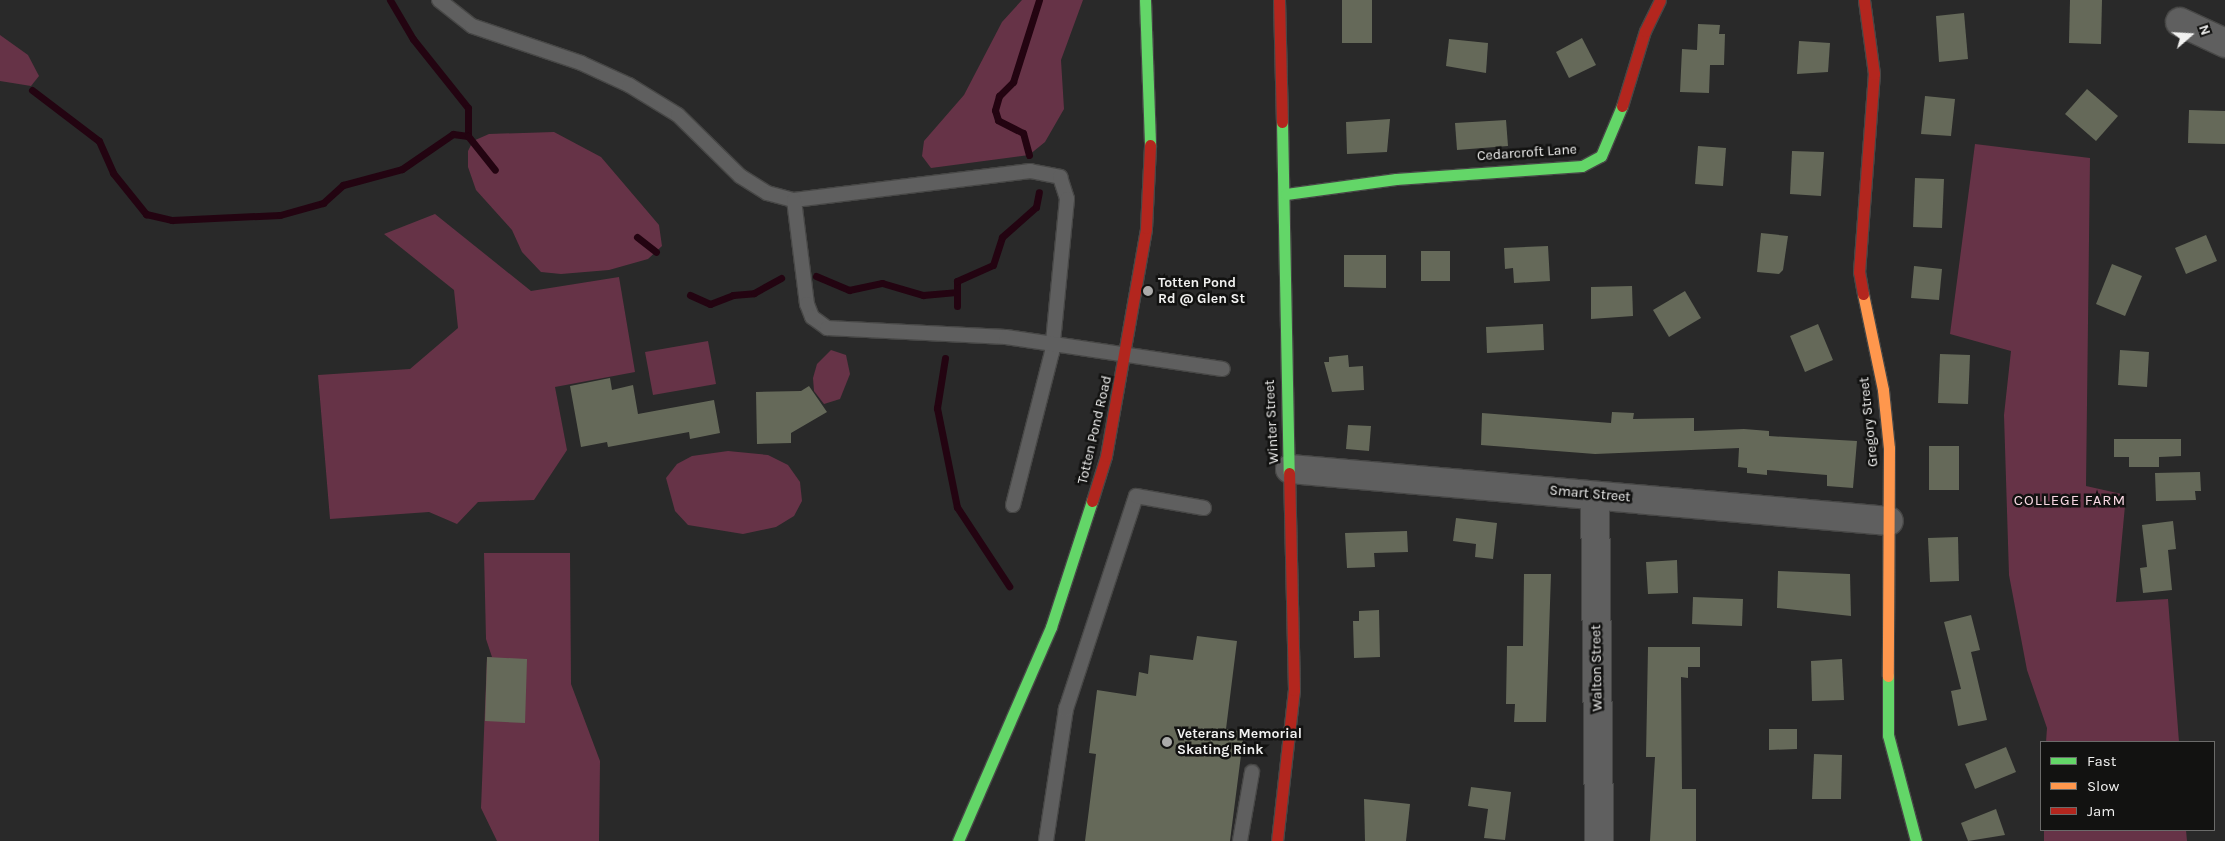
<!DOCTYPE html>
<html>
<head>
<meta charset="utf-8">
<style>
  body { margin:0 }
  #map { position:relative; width:2225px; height:841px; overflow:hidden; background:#292929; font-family:Karla,sans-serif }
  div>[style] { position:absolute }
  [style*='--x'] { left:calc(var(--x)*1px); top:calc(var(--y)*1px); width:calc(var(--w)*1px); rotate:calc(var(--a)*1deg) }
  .green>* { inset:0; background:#663347 }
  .stream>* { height:7px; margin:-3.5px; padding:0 3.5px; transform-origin:3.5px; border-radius:3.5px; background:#230411 }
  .building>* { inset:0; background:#656959 }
  .roads { filter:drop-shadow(1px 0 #474746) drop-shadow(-1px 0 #474746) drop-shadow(0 1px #474746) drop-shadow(0 -1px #474746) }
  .lane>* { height:14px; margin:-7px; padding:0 7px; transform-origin:7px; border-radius:7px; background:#5f5f5f }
  .street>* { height:28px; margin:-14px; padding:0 14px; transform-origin:14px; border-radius:14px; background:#5f5f5f }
  .fast>* { height:11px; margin:-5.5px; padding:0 5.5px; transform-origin:5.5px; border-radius:5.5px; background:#63d668 }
  .slow>* { height:11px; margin:-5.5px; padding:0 5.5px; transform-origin:5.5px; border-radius:5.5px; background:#ff974d }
  .jam>* { height:11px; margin:-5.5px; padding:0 5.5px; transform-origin:5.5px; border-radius:5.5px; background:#b3261e }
  .dots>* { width:14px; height:14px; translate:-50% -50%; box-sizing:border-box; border:2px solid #121211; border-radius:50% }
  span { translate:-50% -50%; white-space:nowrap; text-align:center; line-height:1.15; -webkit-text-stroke:5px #121211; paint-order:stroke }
  .street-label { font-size:14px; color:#f1f1f0 }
  .poi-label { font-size:14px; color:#f1f1f0; font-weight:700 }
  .left { translate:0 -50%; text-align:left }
  .neighbourhood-label { font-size:15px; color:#f8d7e2; letter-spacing:1px }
  .legend { position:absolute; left:2040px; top:741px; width:175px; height:90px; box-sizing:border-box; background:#121211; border:1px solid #6b6b6a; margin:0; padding:6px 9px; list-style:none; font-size:15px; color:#f1f1f0 }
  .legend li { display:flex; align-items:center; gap:10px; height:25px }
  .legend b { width:25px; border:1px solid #6b6b6a }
  .north { position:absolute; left:2165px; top:10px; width:50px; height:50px; -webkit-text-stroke:4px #121211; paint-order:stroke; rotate:71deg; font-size:14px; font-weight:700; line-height:20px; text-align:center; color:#f1f1f0 }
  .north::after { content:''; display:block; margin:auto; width:18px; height:22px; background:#f1f1f0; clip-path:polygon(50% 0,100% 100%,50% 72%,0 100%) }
</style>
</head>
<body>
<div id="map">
  <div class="green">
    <div style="clip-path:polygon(1022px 0,1083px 0,1061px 60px,1064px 109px,1045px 142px,1029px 155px,931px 168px,922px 156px,924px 141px,964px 95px,1002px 22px)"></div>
    <div style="clip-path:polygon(0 35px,28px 55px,39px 76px,31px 86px,0 81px)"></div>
    <div style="clip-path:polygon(554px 132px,601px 157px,659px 225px,662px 246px,648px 259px,609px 270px,561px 274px,541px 272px,522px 252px,512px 230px,476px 190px,468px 167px,468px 151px,473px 141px,489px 134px)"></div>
    <div style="clip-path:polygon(1975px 144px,2090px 158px,2086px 486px,2126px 495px,2116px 602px,2168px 599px,2179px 742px,2046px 742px,2047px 728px,2027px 670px,2009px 575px,2004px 415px,2011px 351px,1950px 334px)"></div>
    <div style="clip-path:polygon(435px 214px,531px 291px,619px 277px,635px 372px,555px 387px,567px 450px,534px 500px,478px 502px,457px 524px,429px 512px,330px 519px,318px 375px,410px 369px,458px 328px,454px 290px,384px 234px)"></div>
    <div style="clip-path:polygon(708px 341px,716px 384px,653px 395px,645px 352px)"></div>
    <div style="clip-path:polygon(831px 350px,846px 355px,850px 374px,840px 399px,824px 404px,814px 391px,813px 378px,817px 364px)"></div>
    <div style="clip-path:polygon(728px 451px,768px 455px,788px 465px,800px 482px,802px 501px,794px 516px,776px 527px,743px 534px,688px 525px,675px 511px,666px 478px,677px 464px,692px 456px)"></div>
    <div style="clip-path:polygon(484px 553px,570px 553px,571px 684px,600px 761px,599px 841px,497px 841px,481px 808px,487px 657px,492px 657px,486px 639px)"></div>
    <div style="clip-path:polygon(2044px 830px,2186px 830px,2187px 841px,2044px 841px)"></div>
  </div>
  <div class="stream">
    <div style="--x:390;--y:0;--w:45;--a:59.5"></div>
    <div style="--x:413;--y:39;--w:88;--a:51.4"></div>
    <div style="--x:468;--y:108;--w:28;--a:90"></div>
    <div style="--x:32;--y:90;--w:84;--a:37.3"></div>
    <div style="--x:99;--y:141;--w:35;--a:66"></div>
    <div style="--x:113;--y:173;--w:53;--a:51.2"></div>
    <div style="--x:146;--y:214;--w:27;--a:13"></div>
    <div style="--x:172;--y:220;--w:108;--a:-2.7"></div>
    <div style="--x:280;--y:215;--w:45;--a:-15.6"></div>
    <div style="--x:323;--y:203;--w:27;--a:-42"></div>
    <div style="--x:343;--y:185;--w:61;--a:-15.2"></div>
    <div style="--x:402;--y:169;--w:62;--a:-34.5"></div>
    <div style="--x:453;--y:134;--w:15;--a:8"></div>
    <div style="--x:468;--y:136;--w:43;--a:51.5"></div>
    <div style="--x:1029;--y:155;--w:23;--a:-105"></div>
    <div style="--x:1023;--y:133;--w:28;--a:-153"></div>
    <div style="--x:998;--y:120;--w:10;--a:-107"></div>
    <div style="--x:995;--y:110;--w:15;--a:-74"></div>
    <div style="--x:999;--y:96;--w:20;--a:-45"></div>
    <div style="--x:1013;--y:82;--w:86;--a:-72.4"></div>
    <div style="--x:637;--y:237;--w:24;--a:38"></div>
    <div style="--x:816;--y:276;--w:36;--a:23"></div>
    <div style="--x:849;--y:290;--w:34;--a:-12"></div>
    <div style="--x:882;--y:283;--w:43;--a:16.3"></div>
    <div style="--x:923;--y:295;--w:33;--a:-5"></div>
    <div style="--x:690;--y:295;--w:22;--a:24"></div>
    <div style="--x:710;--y:304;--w:25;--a:-21"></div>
    <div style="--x:733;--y:295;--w:21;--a:-5"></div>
    <div style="--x:754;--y:293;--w:31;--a:-29"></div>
    <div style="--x:957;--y:306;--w:25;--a:-90"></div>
    <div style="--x:957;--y:281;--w:39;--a:-24"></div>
    <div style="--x:993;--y:265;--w:29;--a:-72"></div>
    <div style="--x:1002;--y:237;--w:45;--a:-41.4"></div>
    <div style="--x:1036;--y:207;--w:15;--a:-79"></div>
    <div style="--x:945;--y:358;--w:51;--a:99.1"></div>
    <div style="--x:937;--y:408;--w:101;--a:78.6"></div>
    <div style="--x:957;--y:507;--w:95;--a:56.6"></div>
  </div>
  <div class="building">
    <div style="clip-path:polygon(1342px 0,1372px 0,1372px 43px,1342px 43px)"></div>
    <div style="clip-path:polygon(2070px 0,2102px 0,2101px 44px,2069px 43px)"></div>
    <div style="clip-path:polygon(1964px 13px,1968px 59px,1939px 62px,1936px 16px)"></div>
    <div style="clip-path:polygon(1698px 24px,1720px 25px,1719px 34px,1725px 34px,1724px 65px,1710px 65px,1709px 93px,1680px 92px,1682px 49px,1697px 50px)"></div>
    <div style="clip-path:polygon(1582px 38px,1596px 65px,1569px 78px,1556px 52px)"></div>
    <div style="clip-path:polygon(1449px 39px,1488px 43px,1486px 73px,1446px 66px)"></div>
    <div style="clip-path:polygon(1799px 41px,1830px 43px,1828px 72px,1797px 74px)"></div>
    <div style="clip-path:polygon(2087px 89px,2118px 116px,2096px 141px,2065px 114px)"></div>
    <div style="clip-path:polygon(1925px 96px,1955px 99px,1951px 136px,1921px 134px)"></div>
    <div style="clip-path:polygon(2189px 110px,2225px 111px,2225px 144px,2188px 143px)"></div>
    <div style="clip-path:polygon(1390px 119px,1387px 152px,1347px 154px,1346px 122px)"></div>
    <div style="clip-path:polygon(1506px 120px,1508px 146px,1457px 150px,1455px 123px)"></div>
    <div style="clip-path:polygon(1698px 146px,1726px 148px,1723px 186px,1695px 184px)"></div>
    <div style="clip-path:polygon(1792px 151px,1824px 152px,1821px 196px,1790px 194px)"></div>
    <div style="clip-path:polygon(1915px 178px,1944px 179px,1942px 228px,1913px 227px)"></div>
    <div style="clip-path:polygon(1761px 233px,1788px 236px,1783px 270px,1779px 274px,1757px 272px)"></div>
    <div style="clip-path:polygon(2206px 235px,2217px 261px,2186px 274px,2175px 248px)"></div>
    <div style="clip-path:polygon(1548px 246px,1550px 281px,1514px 283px,1513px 268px,1505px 269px,1504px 248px)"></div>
    <div style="clip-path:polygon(1421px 251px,1450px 251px,1450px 281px,1421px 281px)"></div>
    <div style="clip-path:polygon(1344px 255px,1386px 255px,1386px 288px,1344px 287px)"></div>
    <div style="clip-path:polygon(2112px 264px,2142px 276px,2125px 316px,2096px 304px)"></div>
    <div style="clip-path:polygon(1914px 266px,1942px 269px,1939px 300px,1911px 298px)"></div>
    <div style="clip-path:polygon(1632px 286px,1633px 316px,1591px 319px,1591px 287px)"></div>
    <div style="clip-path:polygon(1685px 291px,1701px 318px,1669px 337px,1653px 310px)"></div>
    <div style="clip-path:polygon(1543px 324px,1544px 350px,1487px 353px,1486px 327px)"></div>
    <div style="clip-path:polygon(1818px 324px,1833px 360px,1805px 372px,1790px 336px)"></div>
    <div style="clip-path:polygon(2120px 350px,2149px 352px,2147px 387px,2118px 385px)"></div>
    <div style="clip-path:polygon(1940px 354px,1970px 355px,1968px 404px,1938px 403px)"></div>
    <div style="clip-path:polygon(1348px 355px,1349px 367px,1363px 366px,1364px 390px,1332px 392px,1324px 362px,1329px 362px,1329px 357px)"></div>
    <div style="clip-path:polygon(610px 378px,612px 390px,633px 385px,638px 414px,714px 400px,720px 433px,690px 439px,689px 432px,608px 447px,607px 442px,581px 447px,570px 386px)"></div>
    <div style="clip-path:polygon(809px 386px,827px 412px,791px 433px,791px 443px,757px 444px,756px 392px,801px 391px)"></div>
    <div style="clip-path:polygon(1612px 412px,1634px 413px,1633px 419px,1694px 418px,1694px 431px,1744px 429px,1769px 431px,1769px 436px,1857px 441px,1853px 488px,1827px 486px,1827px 475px,1767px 470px,1767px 475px,1747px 473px,1747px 468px,1738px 467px,1739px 448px,1595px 454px,1481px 445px,1482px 413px,1611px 423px)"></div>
    <div style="clip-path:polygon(1348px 425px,1371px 426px,1369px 451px,1346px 449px)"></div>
    <div style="clip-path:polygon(2114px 439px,2181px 439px,2181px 456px,2159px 457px,2159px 467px,2129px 467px,2129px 457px,2114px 457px)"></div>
    <div style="clip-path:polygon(1929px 446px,1959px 446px,1959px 490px,1929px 490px)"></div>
    <div style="clip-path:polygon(2200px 472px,2201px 491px,2195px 491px,2196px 500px,2156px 501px,2155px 473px)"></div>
    <div style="clip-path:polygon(1456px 518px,1497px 523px,1493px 559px,1475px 557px,1476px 544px,1453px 541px)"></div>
    <div style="clip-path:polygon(2173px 521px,2176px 549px,2168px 550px,2172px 590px,2143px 593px,2140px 568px,2147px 567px,2142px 525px)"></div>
    <div style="clip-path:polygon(1407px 531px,1408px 552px,1374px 553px,1375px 567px,1347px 568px,1345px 533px)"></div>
    <div style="clip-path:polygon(1958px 537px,1959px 581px,1930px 582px,1928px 538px)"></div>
    <div style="clip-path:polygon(1677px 560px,1678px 593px,1648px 594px,1646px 562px)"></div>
    <div style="clip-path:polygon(1778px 571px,1850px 574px,1851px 616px,1777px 608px)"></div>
    <div style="clip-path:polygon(1524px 574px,1551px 574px,1546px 722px,1514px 722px,1515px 704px,1506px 704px,1507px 646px,1523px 646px)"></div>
    <div style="clip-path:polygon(1693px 597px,1743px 599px,1742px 626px,1692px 624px)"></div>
    <div style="clip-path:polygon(1379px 610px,1380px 657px,1354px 658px,1353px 621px,1359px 621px,1359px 611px)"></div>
    <div style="clip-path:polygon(1971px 615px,1980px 650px,1971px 652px,1987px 720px,1958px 726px,1951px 691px,1961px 689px,1944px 622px)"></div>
    <div style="clip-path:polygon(1197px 636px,1237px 641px,1226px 729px,1244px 732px,1230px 841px,1085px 841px,1096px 754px,1089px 753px,1097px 690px,1136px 696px,1139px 672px,1148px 674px,1150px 655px,1193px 660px)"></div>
    <div style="clip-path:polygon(1648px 647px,1700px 647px,1700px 667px,1688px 667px,1688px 678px,1681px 677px,1682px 789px,1696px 789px,1696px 841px,1650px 841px,1655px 757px,1646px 757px)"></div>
    <div style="clip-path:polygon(487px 657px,527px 659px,525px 723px,485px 721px)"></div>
    <div style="clip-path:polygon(1842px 659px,1844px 700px,1812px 701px,1811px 661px)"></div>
    <div style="clip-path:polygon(1769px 729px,1797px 729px,1797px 749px,1769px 750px)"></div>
    <div style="clip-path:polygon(2006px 747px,2016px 772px,1975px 789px,1965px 764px)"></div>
    <div style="clip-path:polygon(1814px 754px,1842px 755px,1841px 799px,1812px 799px)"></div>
    <div style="clip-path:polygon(1471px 787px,1511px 792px,1505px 840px,1484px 838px,1488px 809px,1468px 806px)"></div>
    <div style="clip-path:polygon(1364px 799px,1410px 804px,1406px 841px,1365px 841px)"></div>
    <div style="clip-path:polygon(1996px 809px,2005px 835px,1968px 841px,1961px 823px)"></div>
  </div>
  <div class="roads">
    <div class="lane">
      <div style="--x:439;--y:0;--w:42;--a:38.2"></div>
      <div style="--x:472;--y:26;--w:115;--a:18.7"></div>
      <div style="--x:581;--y:63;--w:53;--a:24.6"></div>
      <div style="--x:629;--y:85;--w:57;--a:31.5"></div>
      <div style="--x:678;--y:115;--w:87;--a:44.5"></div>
      <div style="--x:740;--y:176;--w:32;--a:32"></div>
      <div style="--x:767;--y:193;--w:28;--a:15"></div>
      <div style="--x:794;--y:200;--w:238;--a:-7"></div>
      <div style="--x:1030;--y:171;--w:31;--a:11"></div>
      <div style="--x:1060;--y:177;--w:23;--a:72"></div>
      <div style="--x:1067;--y:199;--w:154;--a:95.6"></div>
      <div style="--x:1052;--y:352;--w:158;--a:104.3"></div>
      <div style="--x:794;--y:200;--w:105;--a:82.9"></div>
      <div style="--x:807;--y:304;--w:14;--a:69"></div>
      <div style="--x:812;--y:317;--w:19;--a:36"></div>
      <div style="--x:827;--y:328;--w:179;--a:2.9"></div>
      <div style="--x:1006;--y:337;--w:219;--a:8.4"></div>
      <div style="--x:1046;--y:841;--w:134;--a:-81.4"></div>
      <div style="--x:1066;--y:709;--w:224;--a:-71.8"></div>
      <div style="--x:1136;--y:496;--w:69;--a:10"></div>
      <div style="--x:1240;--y:841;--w:70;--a:-80.1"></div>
    </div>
    <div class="street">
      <div style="--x:2180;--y:22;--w:50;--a:25"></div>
      <div style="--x:1290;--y:469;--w:601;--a:4.96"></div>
      <div style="--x:1595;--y:496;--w:345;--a:89.3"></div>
    </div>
    <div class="fast">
      <div style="--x:1145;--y:0;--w:145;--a:88"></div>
      <div style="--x:1282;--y:122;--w:351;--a:88.9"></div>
      <div style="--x:1286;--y:194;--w:111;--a:-7.8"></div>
      <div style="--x:1396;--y:179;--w:186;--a:-4"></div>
      <div style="--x:1582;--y:166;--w:21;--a:-28"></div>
      <div style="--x:1601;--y:156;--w:54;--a:-67.2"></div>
      <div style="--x:1888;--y:676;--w:59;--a:90"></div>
      <div style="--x:1888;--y:735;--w:110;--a:75.2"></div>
      <div style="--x:958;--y:841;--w:233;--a:-66.5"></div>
      <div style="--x:1051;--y:627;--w:133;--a:-72"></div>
    </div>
    <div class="slow">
      <div style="--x:1863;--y:294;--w:98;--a:78.2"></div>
      <div style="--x:1883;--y:390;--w:58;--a:84.1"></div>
      <div style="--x:1889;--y:448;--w:228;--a:90.3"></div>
    </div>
    <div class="jam">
      <div style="--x:1279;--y:0;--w:122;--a:88.6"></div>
      <div style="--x:1622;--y:106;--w:78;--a:-73"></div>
      <div style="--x:1645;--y:31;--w:34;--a:-64"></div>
      <div style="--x:1863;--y:294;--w:22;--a:-100"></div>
      <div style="--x:1859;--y:272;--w:199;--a:-85.7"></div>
      <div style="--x:1874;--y:74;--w:75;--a:-97.7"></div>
      <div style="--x:1092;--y:501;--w:47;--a:-72.7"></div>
      <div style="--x:1106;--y:456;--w:231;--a:-80"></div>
      <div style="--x:1146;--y:228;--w:83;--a:-87.2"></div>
      <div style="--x:1277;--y:841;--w:152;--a:-83.6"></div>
      <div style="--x:1294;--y:690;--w:217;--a:-91.3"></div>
    </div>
  </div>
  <div class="dots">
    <div style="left:1148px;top:291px;background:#ababaa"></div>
    <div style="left:1167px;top:742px;background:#ababaa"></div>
  </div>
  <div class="street-label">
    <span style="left:1527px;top:153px;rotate:-4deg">Cedarcroft Lane</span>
    <span style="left:1272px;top:422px;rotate:-93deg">Winter Street</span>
    <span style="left:1869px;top:422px;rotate:-96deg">Gregory Street</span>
    <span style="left:1095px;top:430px;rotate:-77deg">Totten Pond Road</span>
    <span style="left:1590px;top:494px;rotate:5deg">Smart Street</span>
    <span style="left:1597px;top:668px;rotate:-91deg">Walton Street</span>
  </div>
  <div class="poi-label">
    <span class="left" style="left:1158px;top:291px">Totten Pond<br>Rd @ Glen St</span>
    <span class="left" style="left:1177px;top:742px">Veterans Memorial<br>Skating Rink</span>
  </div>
  <div class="neighbourhood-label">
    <span style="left:2070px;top:501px">COLLEGE FARM</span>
  </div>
  <ul class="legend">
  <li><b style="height:6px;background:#63d668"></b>Fast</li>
  <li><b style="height:6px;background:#ff974d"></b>Slow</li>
  <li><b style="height:6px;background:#b3261e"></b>Jam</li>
  </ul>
  <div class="north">N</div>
</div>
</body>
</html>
